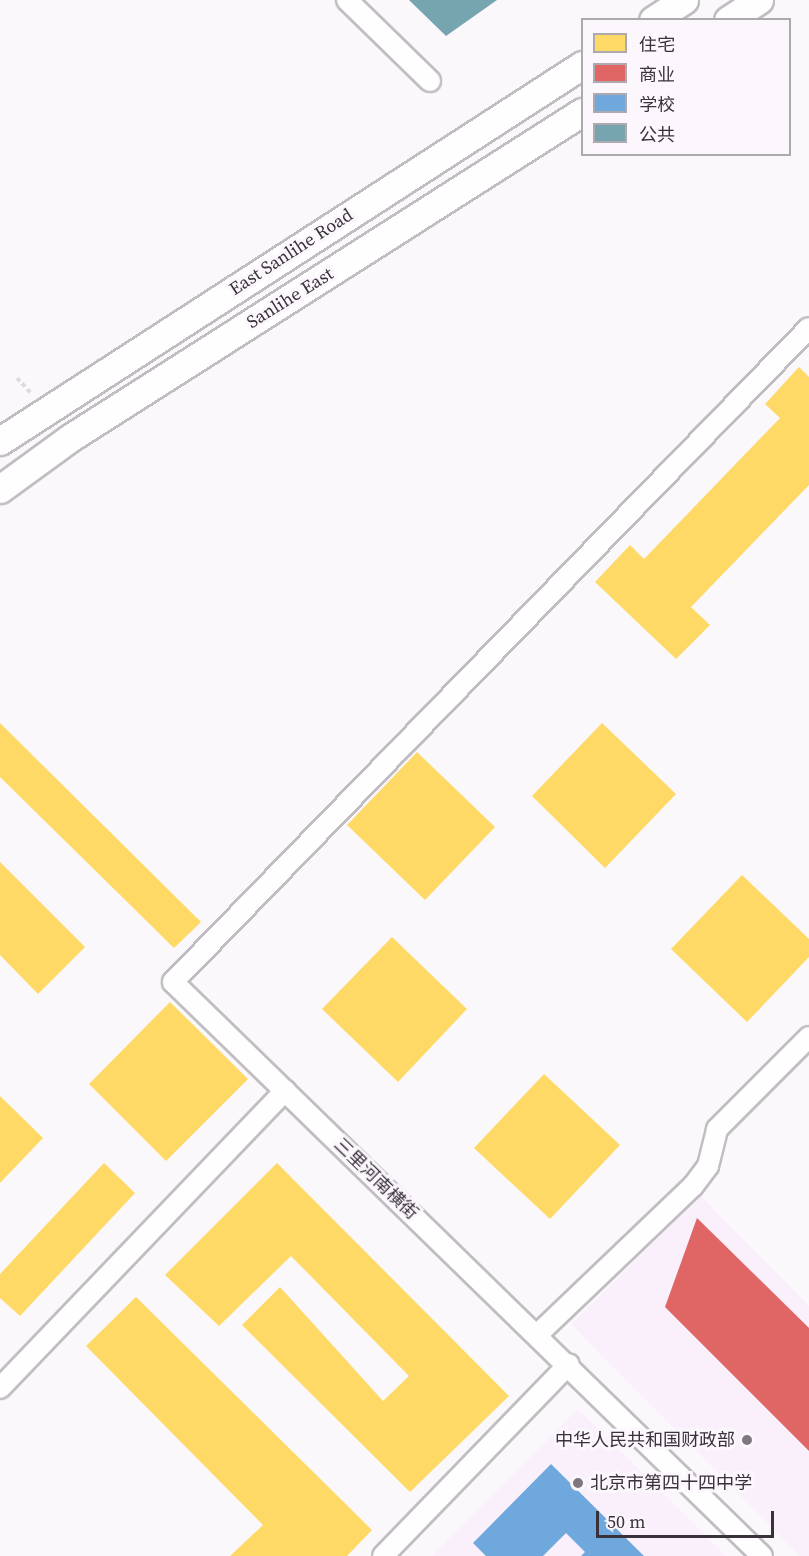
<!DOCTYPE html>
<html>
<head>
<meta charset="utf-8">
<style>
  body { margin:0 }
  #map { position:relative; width:809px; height:1556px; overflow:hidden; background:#faf8fb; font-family:"Source Serif 4","Noto Sans SC",serif }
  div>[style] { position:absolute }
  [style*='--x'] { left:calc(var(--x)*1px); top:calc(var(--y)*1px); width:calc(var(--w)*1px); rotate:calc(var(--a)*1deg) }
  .built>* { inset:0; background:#f9f0fc }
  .homes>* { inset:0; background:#ffd966 }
  .shops>* { inset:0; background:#e06666 }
  .schools>* { inset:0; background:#6fa8dc }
  .public>* { inset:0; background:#76a5af }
  .path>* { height:4px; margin-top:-2px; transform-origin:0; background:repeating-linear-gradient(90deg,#dbdadc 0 4.5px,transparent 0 7.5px) }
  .roads { filter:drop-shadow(2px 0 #c1bdc2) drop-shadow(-2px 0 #c1bdc2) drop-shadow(0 2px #c1bdc2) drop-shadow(0 -2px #c1bdc2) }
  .street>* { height:20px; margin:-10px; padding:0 10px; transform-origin:10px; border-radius:10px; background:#fefefe }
  .secondary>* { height:27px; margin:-13.5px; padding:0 13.5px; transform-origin:13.5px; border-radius:13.5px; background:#fefefe }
  .dots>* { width:16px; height:16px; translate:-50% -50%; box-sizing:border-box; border:3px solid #fbf7fc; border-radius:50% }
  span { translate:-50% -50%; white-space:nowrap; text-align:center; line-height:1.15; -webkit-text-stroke:6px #fbf7fc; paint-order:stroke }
  .street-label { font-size:18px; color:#3a323b }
  .poi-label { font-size:18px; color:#3a323b }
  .right { translate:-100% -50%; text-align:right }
  .left { translate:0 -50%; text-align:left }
  .legend { position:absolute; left:581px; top:18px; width:210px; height:138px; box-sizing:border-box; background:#fbf7fc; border:2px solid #aea8af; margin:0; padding:8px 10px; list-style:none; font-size:18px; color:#3a323b }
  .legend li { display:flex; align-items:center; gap:12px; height:30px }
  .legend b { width:30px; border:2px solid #aea8af }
  .scale { position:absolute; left:596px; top:1511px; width:178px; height:27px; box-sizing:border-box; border:3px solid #3a323b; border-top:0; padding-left:8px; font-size:18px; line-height:21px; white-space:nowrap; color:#3a323b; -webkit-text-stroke:4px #fbf7fc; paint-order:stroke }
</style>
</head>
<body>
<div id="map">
  <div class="built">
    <div style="clip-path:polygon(701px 1196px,809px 1306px,809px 1556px,800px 1556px,571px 1324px)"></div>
    <div style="clip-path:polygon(578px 1409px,726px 1556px,432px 1556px)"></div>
  </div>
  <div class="homes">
    <div style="clip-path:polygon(799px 367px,809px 377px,809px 485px,691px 607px,710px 625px,676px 659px,595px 582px,630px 545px,644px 559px,780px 418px,765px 404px)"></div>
    <div style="clip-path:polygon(0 723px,201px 922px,174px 948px,0 777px)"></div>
    <div style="clip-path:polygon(602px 723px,676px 794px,605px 868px,532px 796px)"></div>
    <div style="clip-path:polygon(417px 752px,495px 827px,425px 900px,347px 825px)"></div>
    <div style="clip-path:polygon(0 862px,85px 947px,38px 994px,0 955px)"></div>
    <div style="clip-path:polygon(742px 875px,809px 939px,809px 957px,747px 1022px,671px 949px)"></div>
    <div style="clip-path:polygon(392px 937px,467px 1009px,398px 1082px,322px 1009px)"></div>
    <div style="clip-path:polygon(170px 1002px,248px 1079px,166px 1161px,89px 1084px)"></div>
    <div style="clip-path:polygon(544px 1074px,620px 1145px,550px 1219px,474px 1148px)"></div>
    <div style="clip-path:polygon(0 1096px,43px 1138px,0 1183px)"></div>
    <div style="clip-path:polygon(104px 1163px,135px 1193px,20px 1316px,0 1298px,0 1274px)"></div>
    <div style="clip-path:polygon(277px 1163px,509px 1396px,410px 1492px,242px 1325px,280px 1287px,383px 1401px,409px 1376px,291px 1256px,219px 1326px,165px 1275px)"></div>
    <div style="clip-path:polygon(136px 1297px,372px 1530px,347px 1556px,230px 1556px,263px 1525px,86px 1346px)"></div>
  </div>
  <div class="shops">
    <div style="clip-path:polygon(697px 1218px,809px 1328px,809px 1451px,665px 1307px)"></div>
  </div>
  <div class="schools">
    <div style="clip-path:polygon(551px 1464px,644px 1556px,581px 1556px,585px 1552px,566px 1533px,543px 1556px,486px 1556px,473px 1543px)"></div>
  </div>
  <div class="public">
    <div style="clip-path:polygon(409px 0,497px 0,446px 36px)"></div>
  </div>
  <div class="path">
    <div style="--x:17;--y:378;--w:21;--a:47"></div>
  </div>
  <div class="roads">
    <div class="street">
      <div style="--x:347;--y:0;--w:116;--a:44.3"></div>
      <div style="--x:285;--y:1091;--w:156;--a:-135.8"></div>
      <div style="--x:173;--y:982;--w:912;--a:-45.8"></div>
      <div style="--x:537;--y:1335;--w:216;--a:-43.7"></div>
      <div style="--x:693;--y:1186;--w:25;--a:-53"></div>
      <div style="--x:708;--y:1166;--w:38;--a:-76"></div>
      <div style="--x:717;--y:1129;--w:130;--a:-45"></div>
      <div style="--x:0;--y:1388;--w:412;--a:-46.2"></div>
      <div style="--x:285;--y:1091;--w:666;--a:44.27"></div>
      <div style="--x:383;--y:1556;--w:267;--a:-45.9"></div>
    </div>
    <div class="secondary">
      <div style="--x:653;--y:20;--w:37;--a:-33"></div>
      <div style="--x:728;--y:20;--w:37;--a:-33"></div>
      <div style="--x:0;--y:441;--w:693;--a:-32.86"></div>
      <div style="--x:0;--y:489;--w:87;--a:-36.1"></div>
      <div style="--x:70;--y:438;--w:607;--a:-32.49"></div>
    </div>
  </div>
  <div class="dots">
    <div style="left:747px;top:1440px;background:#7d777e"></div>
    <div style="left:578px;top:1483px;background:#7d777e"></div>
  </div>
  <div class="street-label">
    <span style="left:291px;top:252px;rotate:-33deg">East Sanlihe Road</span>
    <span style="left:290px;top:298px;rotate:-32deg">Sanlihe East</span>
    <span style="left:376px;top:1179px;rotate:44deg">三里河南横街</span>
  </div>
  <div class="poi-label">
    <span class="right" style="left:735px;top:1440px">中华人民共和国财政部</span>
    <span class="left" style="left:590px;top:1483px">北京市第四十四中学</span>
  </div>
  <ul class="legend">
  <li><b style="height:16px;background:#ffd966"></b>住宅</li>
  <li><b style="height:16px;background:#e06666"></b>商业</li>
  <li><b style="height:16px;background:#6fa8dc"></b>学校</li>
  <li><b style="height:16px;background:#76a5af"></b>公共</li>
  </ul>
  <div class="scale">50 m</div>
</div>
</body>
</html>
